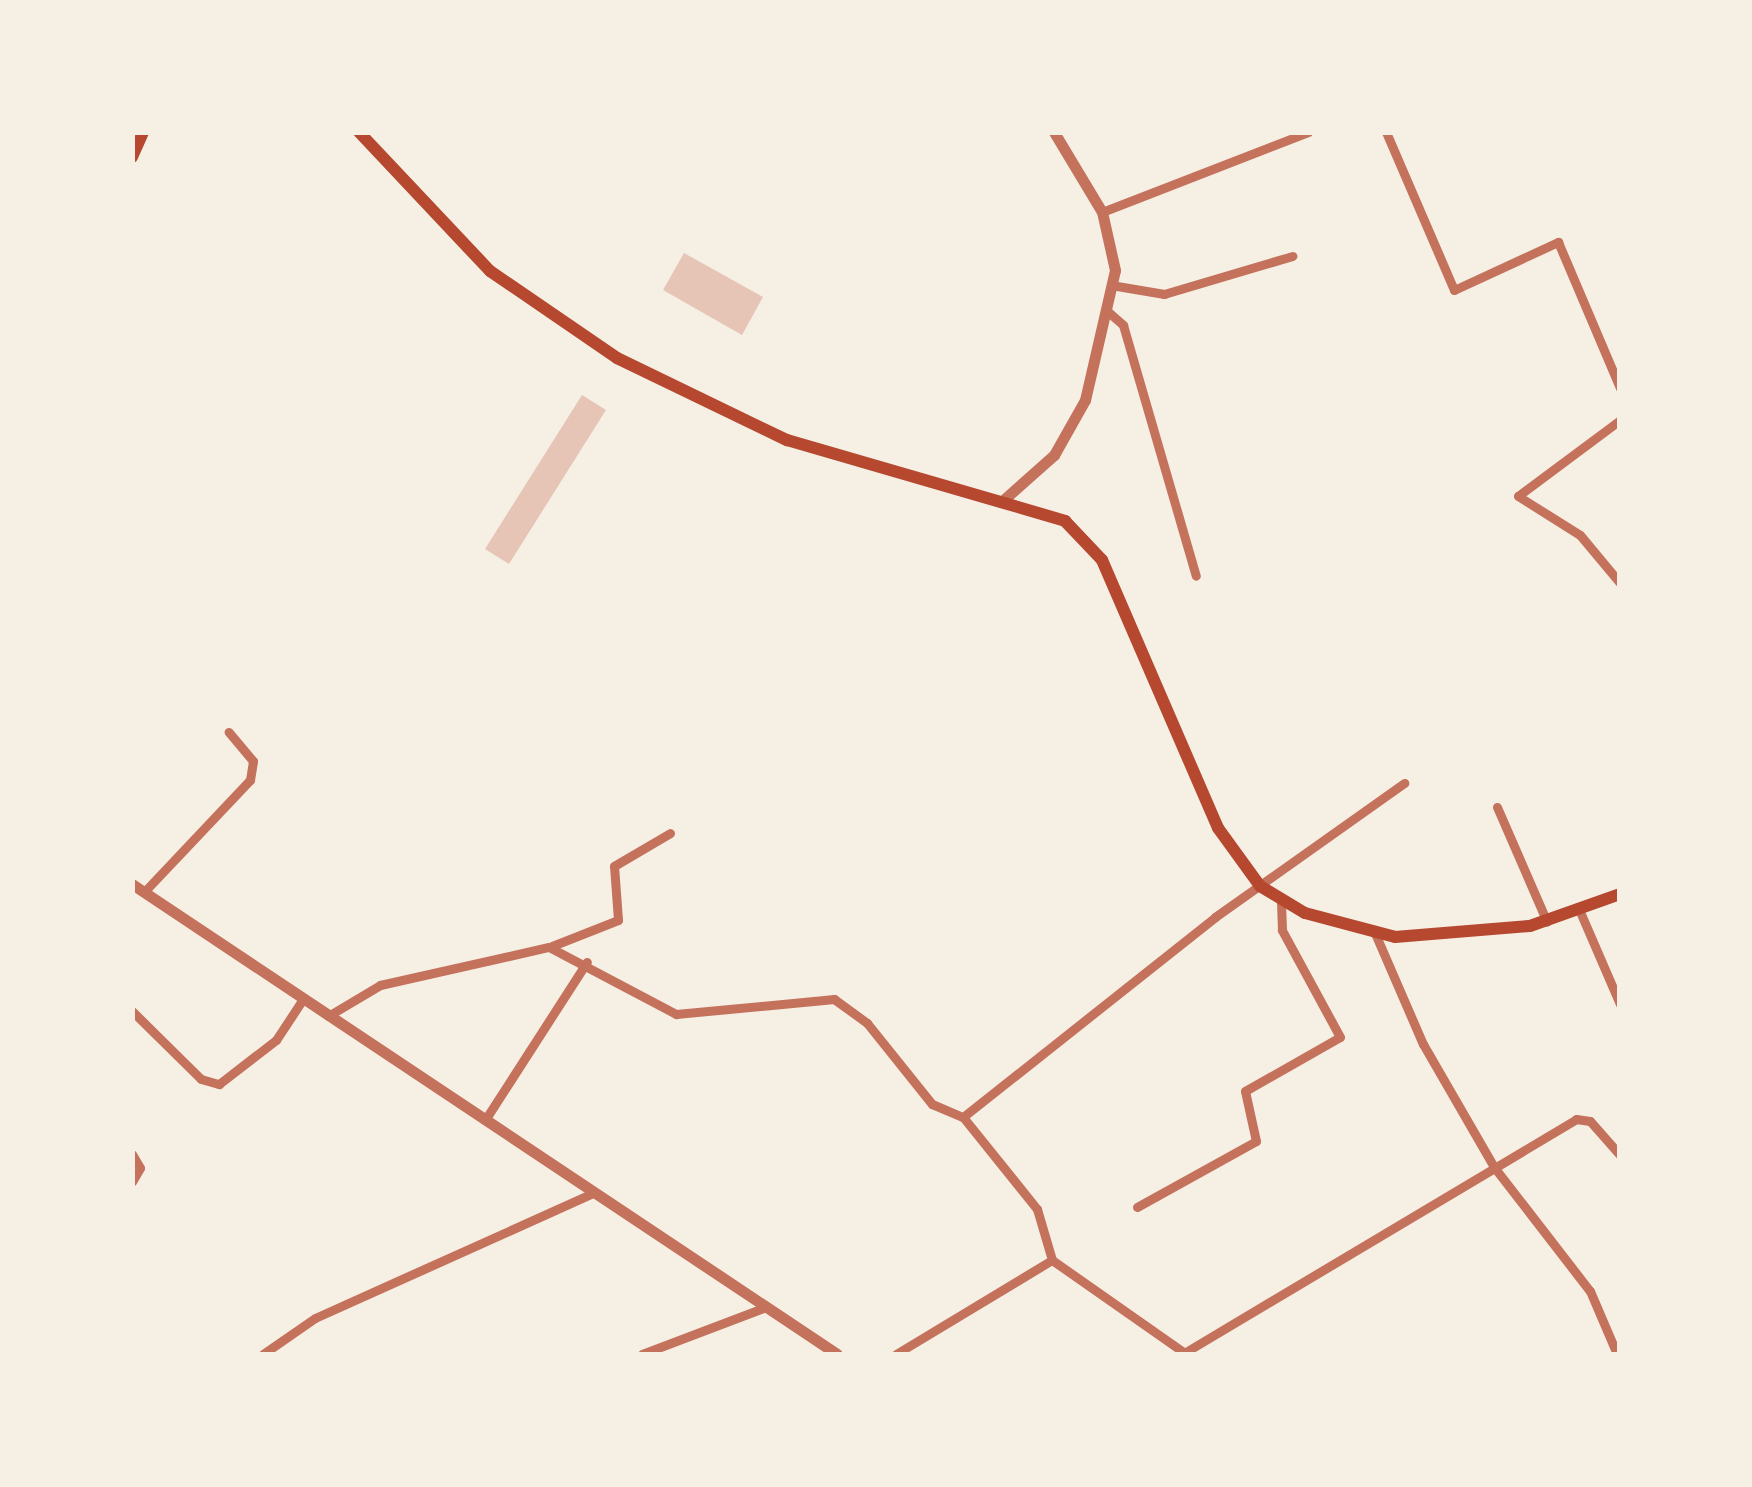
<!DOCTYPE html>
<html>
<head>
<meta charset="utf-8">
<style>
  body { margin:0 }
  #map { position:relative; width:1752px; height:1487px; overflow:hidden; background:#f6efe4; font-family:Signika,sans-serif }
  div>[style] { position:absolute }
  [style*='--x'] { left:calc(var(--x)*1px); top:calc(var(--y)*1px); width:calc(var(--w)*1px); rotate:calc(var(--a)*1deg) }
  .building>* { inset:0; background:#e6c5b7 }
  .minor>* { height:9px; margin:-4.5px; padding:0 4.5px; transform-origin:4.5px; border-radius:4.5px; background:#c5725c }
  .tertiary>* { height:11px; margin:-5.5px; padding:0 5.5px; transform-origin:5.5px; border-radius:5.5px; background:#c5725c }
  .secondary>* { height:12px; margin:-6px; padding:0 6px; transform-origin:6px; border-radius:6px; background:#b5482f }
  span { translate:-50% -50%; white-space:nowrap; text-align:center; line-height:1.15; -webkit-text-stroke:8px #f6efe4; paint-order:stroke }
  .frame { position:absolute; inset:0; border:135px solid #f6efe4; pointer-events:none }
</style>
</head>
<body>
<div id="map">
  <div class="building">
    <div style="clip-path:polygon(684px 253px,763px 297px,742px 335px,663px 290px)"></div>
    <div style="clip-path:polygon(582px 395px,606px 410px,509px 564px,485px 549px)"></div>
  </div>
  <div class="minor">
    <div style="--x:1386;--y:132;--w:172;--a:66.7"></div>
    <div style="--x:1454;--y:290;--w:115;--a:-24.8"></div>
    <div style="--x:1558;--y:242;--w:159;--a:67"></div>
    <div style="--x:1102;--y:212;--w:221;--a:-21.2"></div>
    <div style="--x:1111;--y:285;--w:54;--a:9.6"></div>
    <div style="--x:1164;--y:294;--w:134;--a:-16.5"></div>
    <div style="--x:1106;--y:310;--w:23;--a:41"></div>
    <div style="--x:1123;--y:325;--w:261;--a:73.8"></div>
    <div style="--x:1620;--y:420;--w:127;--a:143.3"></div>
    <div style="--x:1518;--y:496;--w:73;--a:32.2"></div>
    <div style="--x:1580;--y:535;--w:62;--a:50.2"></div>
    <div style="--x:1497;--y:807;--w:125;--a:66.5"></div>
    <div style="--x:144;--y:892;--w:154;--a:-46.6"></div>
    <div style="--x:250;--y:780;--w:19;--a:-81"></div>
    <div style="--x:253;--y:761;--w:38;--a:-130"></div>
    <div style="--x:1581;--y:914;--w:98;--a:66.6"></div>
    <div style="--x:1374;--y:931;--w:123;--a:66.6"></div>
    <div style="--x:1423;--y:1044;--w:142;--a:60"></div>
    <div style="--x:1494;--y:1167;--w:157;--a:52.3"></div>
    <div style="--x:1590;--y:1291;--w:69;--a:66.8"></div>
    <div style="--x:552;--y:946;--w:71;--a:-21.5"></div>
    <div style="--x:618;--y:920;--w:54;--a:-94.2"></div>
    <div style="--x:614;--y:866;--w:65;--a:-30.5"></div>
    <div style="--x:132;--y:1011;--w:97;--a:44.6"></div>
    <div style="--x:201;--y:1079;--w:19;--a:16"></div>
    <div style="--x:219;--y:1084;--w:72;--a:-37.7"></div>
    <div style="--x:276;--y:1040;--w:49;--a:-56.6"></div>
    <div style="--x:328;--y:1016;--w:61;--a:-30.8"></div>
    <div style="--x:380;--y:985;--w:173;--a:-12.7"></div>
    <div style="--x:549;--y:947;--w:144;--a:27.8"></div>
    <div style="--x:676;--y:1014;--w:159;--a:-5.4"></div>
    <div style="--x:834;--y:999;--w:41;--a:36"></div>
    <div style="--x:867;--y:1023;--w:104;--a:51.3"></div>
    <div style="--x:932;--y:1104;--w:34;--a:23"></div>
    <div style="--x:963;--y:1117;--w:322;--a:-38.4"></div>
    <div style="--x:1215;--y:917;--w:232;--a:-35.3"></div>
    <div style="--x:963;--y:1117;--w:118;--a:51.2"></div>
    <div style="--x:1037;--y:1209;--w:53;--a:73.6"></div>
    <div style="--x:485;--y:1120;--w:188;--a:-57.2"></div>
    <div style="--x:132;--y:1154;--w:16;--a:60"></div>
    <div style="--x:140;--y:1168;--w:16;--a:120"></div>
    <div style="--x:1137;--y:1207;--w:136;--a:-29"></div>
    <div style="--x:1256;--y:1141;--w:51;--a:-102.4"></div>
    <div style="--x:1245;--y:1091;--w:109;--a:-29.6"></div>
    <div style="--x:1340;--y:1037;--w:122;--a:-118.5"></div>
    <div style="--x:1282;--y:930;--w:32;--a:-92"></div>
    <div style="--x:1184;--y:1353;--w:457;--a:-30.8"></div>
    <div style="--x:1576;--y:1119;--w:14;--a:8"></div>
    <div style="--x:1590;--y:1121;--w:45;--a:48.6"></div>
    <div style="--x:263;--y:1354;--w:63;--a:-34.7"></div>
    <div style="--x:315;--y:1318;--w:305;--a:-24.2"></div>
    <div style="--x:642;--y:1354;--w:129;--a:-20.8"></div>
    <div style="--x:896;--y:1354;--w:182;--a:-31.1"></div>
    <div style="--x:1052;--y:1260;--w:164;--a:35"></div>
  </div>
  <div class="tertiary">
    <div style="--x:1001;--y:502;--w:71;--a:-41.6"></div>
    <div style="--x:1054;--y:455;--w:63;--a:-60.6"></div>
    <div style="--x:1085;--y:400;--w:133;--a:-77"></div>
    <div style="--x:1115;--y:270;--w:59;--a:-102.6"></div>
    <div style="--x:1102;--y:212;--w:93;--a:-121"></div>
    <div style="--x:132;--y:884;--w:847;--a:33.69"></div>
  </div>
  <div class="secondary">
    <div style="--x:359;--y:132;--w:191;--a:46.7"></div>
    <div style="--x:490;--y:271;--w:154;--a:34.4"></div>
    <div style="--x:617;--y:358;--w:189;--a:25.8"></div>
    <div style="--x:787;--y:440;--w:290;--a:16.2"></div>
    <div style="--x:1065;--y:521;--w:54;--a:46.5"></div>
    <div style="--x:1102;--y:560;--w:292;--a:66.6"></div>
    <div style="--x:1218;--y:828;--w:72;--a:54.1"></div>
    <div style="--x:1260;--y:886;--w:52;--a:31"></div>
    <div style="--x:1305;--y:913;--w:93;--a:14.9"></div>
    <div style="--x:1395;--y:937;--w:135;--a:-4.7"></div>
    <div style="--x:1530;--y:926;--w:96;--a:-19.6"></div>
    <div style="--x:132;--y:157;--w:27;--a:-66"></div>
  </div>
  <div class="frame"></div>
</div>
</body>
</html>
